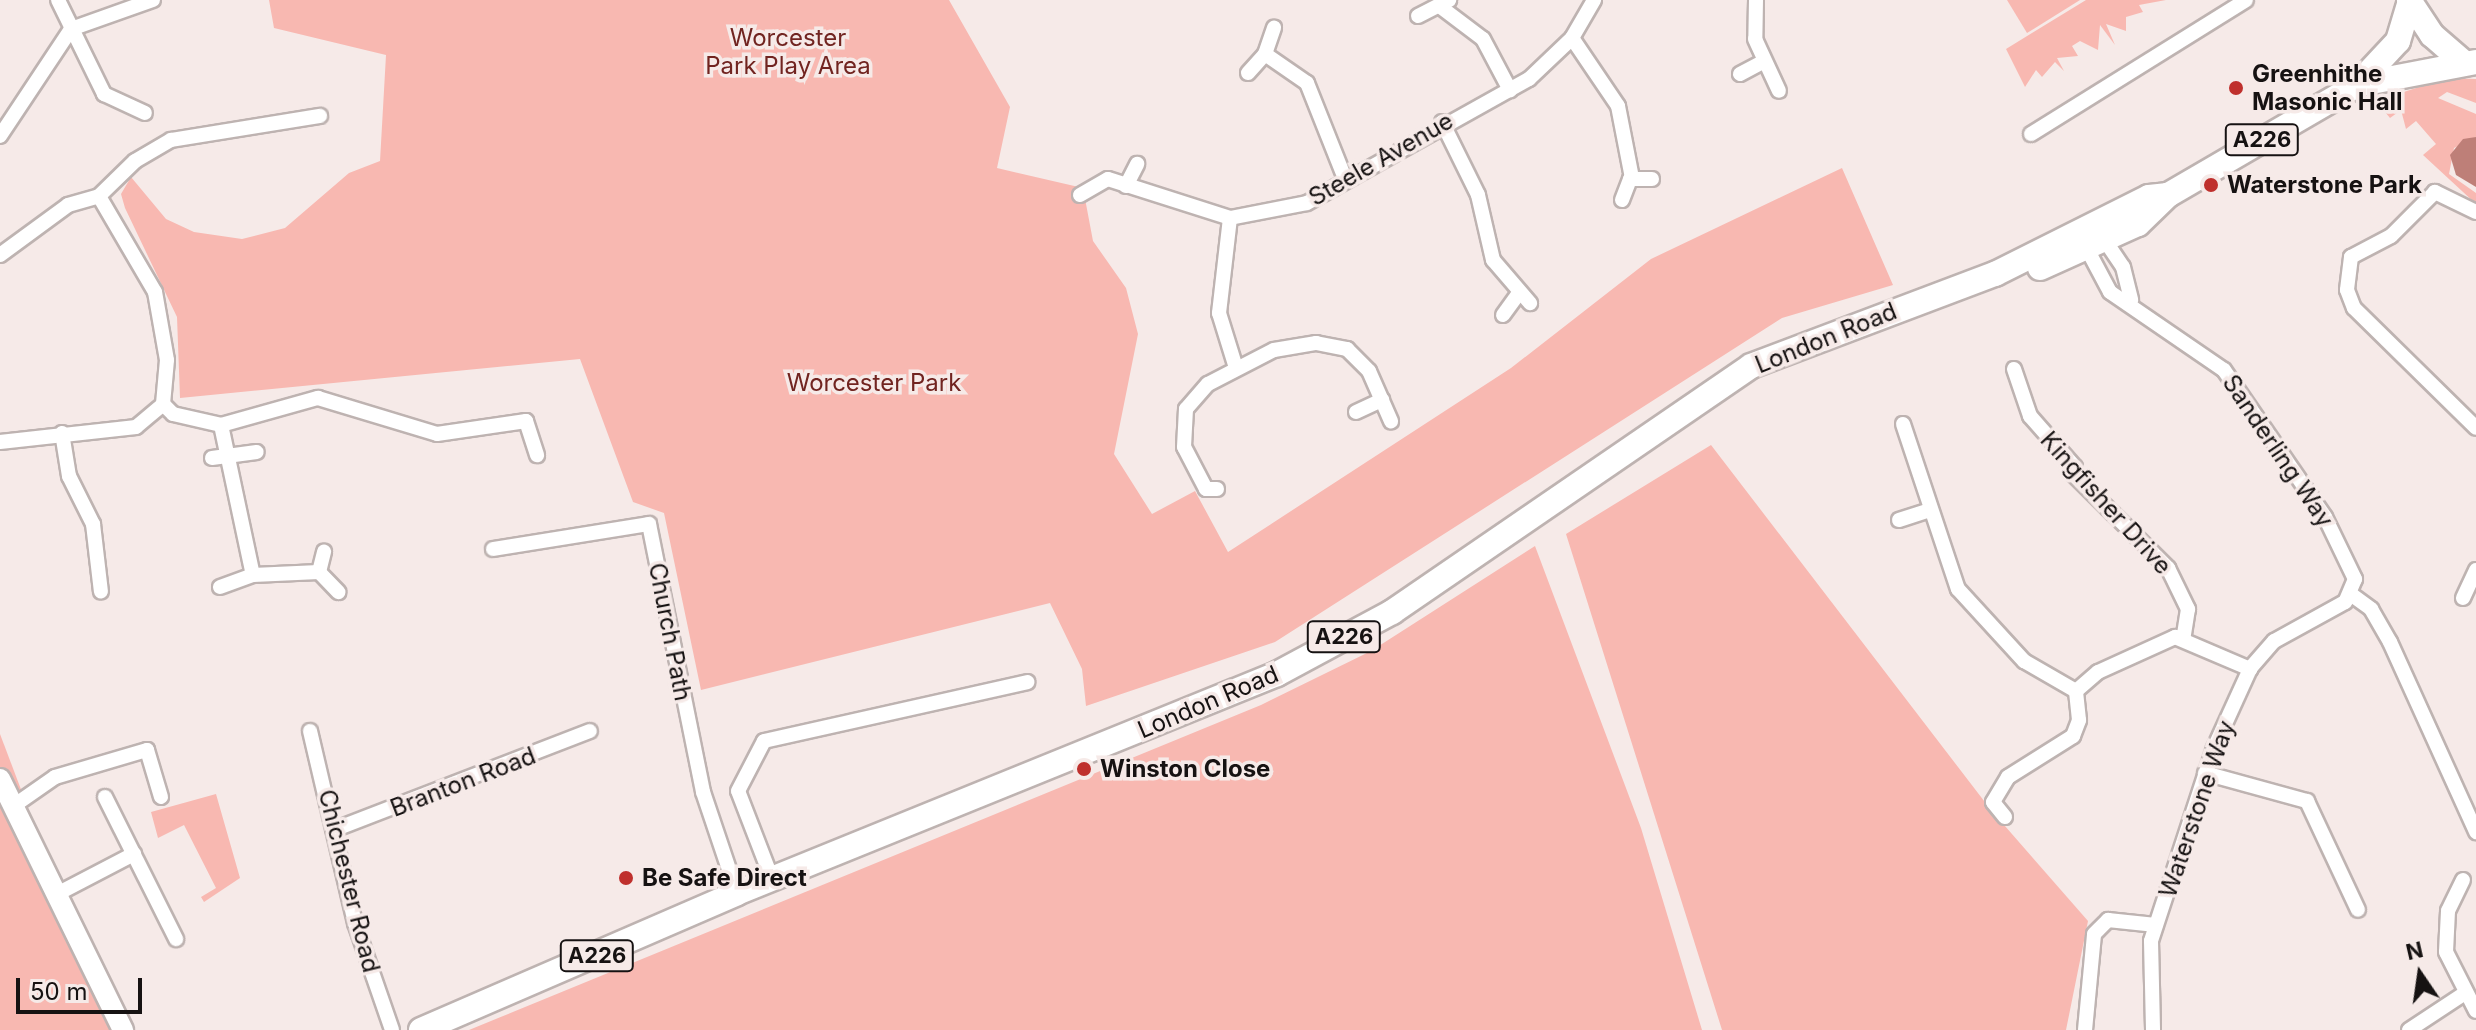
<!DOCTYPE html>
<html>
<head>
<meta charset="utf-8">
<style>
  body { margin:0 }
  #map { position:relative; width:2476px; height:1030px; overflow:hidden; background:#f6eae8; font-family:Inter,sans-serif }
  div>[style] { position:absolute }
  [style*='--x'] { left:calc(var(--x)*1px); top:calc(var(--y)*1px); width:calc(var(--w)*1px); rotate:calc(var(--a)*1deg) }
  .green>* { inset:0; background:#f8b8b1 }
  .water>* { inset:0; background:#be7f78 }
  .roads { filter:drop-shadow(2px 0 #beb3b1) drop-shadow(-2px 0 #beb3b1) drop-shadow(0 2px #beb3b1) drop-shadow(0 -2px #beb3b1) }
  .street>* { height:14px; margin:-7px; padding:0 7px; transform-origin:7px; border-radius:7px; background:#fff }
  .secondary>* { height:20px; margin:-10px; padding:0 10px; transform-origin:10px; border-radius:10px; background:#fff }
  .primary>* { height:24px; margin:-12px; padding:0 12px; transform-origin:12px; border-radius:12px; background:#fff }
  .dots>* { width:22px; height:22px; translate:-50% -50%; box-sizing:border-box; border:4px solid #f6eae8; border-radius:50% }
  span { translate:-50% -50%; white-space:nowrap; text-align:center; line-height:1.15; -webkit-text-stroke:7px #f6eae8; paint-order:stroke }
  .shield-label span { padding:2px 6px; background:#f6eae8; border:2px solid; border-radius:6px; -webkit-text-stroke-width:0 }
  .shield-label { font-size:22px; color:#161212; font-weight:700 }
  .park-label { font-size:24px; color:#712420 }
  .poi-label { font-size:24px; color:#161212; font-weight:700 }
  .left { translate:0 -50%; text-align:left }
  .street-label { font-size:24px; color:#161212 }
  .north { position:absolute; left:2380px; top:934px; width:80px; height:80px; -webkit-text-stroke:6px #f6eae8; paint-order:stroke; rotate:347deg; font-size:22px; font-weight:700; line-height:32px; text-align:center; color:#161212 }
  .north::after { content:''; display:block; margin:auto; width:28px; height:36px; background:#161212; clip-path:polygon(50% 0,100% 100%,50% 72%,0 100%) }
  .scale { position:absolute; left:16px; top:978px; width:126px; height:36px; box-sizing:border-box; border:4px solid #161212; border-top:0; padding-left:10px; font-size:24px; line-height:28px; white-space:nowrap; color:#161212; -webkit-text-stroke:6px #f6eae8; paint-order:stroke }
</style>
</head>
<body>
<div id="map">
  <div class="green">
    <div style="clip-path:polygon(269px 0,949px 0,1010px 107px,997px 168px,1083px 188px,1093px 241px,1126px 288px,1138px 334px,1114px 454px,1152px 514px,1195px 491px,1228px 552px,1511px 368px,1651px 259px,1842px 168px,1893px 285px,1782px 318px,1275px 642px,1086px 706px,1082px 669px,1050px 603px,701px 690px,664px 513px,633px 502px,580px 359px,180px 398px,177px 317px,125px 208px,121px 194px,131px 177px,166px 219px,194px 232px,242px 239px,285px 228px,349px 173px,380px 161px,386px 55px,274px 28px)"></div>
    <div style="clip-path:polygon(2007px 0,2080px 0,2027px 33px)"></div>
    <div style="clip-path:polygon(2086px 0,2166px 0,2139px 5px,2143px 12px,2126px 17px,2126px 31px,2106px 24px,2115px 45px,2100px 25px,2098px 50px,2080px 41px,2072px 46px,2078px 56px,2057px 58px,2064px 71px,2055px 62px,2042px 77px,2036px 70px,2025px 87px,2006px 49px)"></div>
    <div style="clip-path:polygon(2447px 78px,2476px 79px,2476px 103px,2447px 92px,2438px 98px,2476px 114px,2476px 137px,2454px 148px,2449px 174px,2476px 193px,2476px 204px,2423px 155px,2436px 144px,2416px 121px,2406px 129px,2401px 110px,2390px 118px,2376px 101px)"></div>
    <div style="clip-path:polygon(1711px 445px,1991px 810px,2088px 921px,2066px 1030px,1722px 1030px,1566px 534px)"></div>
    <div style="clip-path:polygon(1535px 546px,1641px 828px,1702px 1030px,469px 1030px,1261px 705px,1371px 651px)"></div>
    <div style="clip-path:polygon(0 734px,112px 1030px,0 1030px)"></div>
    <div style="clip-path:polygon(216px 794px,240px 878px,204px 902px,201px 897px,216px 888px,184px 825px,158px 838px,151px 812px)"></div>
  </div>
  <div class="water">
    <div style="clip-path:polygon(2476px 137px,2476px 187px,2456px 175px,2450px 155px,2463px 139px)"></div>
  </div>
  <div class="roads">
    <div class="street">
      <div style="--x:58;--y:0;--w:105;--a:63.9"></div>
      <div style="--x:104;--y:94;--w:45;--a:24.9"></div>
      <div style="--x:1756;--y:0;--w:39;--a:91"></div>
      <div style="--x:1755;--y:39;--w:57;--a:65.2"></div>
      <div style="--x:1442;--y:8;--w:51;--a:37.1"></div>
      <div style="--x:1483;--y:39;--w:58;--a:62.1"></div>
      <div style="--x:1418;--y:16;--w:35;--a:-27"></div>
      <div style="--x:1572;--y:38;--w:82;--a:55.9"></div>
      <div style="--x:1618;--y:106;--w:73;--a:79"></div>
      <div style="--x:1265;--y:54;--w:28;--a:-71"></div>
      <div style="--x:1248;--y:73;--w:25;--a:-48"></div>
      <div style="--x:1265;--y:54;--w:51;--a:34.6"></div>
      <div style="--x:1307;--y:83;--w:105;--a:68.3"></div>
      <div style="--x:1740;--y:74;--w:27;--a:-28"></div>
      <div style="--x:1442;--y:122;--w:81;--a:63.7"></div>
      <div style="--x:1478;--y:195;--w:67;--a:77"></div>
      <div style="--x:1493;--y:260;--w:57;--a:49.3"></div>
      <div style="--x:2031;--y:134;--w:253;--a:-31.9"></div>
      <div style="--x:0;--y:136;--w:128;--a:-56.4"></div>
      <div style="--x:71;--y:29;--w:87;--a:-19.5"></div>
      <div style="--x:1126;--y:186;--w:25;--a:-63"></div>
      <div style="--x:1080;--y:195;--w:32;--a:-30"></div>
      <div style="--x:1108;--y:179;--w:128;--a:17.7"></div>
      <div style="--x:1230;--y:218;--w:78;--a:-11"></div>
      <div style="--x:1307;--y:203;--w:254;--a:-29.2"></div>
      <div style="--x:1529;--y:79;--w:59;--a:-43.6"></div>
      <div style="--x:1572;--y:38;--w:44;--a:-59.9"></div>
      <div style="--x:1622;--y:200;--w:22;--a:-69"></div>
      <div style="--x:1630;--y:179;--w:22;--a:0"></div>
      <div style="--x:2476;--y:212;--w:46;--a:-154"></div>
      <div style="--x:2435;--y:192;--w:62;--a:135"></div>
      <div style="--x:2391;--y:236;--w:45;--a:152.3"></div>
      <div style="--x:2351;--y:257;--w:33;--a:97"></div>
      <div style="--x:2347;--y:290;--w:19;--a:69"></div>
      <div style="--x:2354;--y:308;--w:171;--a:44.5"></div>
      <div style="--x:1230;--y:218;--w:96;--a:96.6"></div>
      <div style="--x:1219;--y:313;--w:58;--a:72.8"></div>
      <div style="--x:2102;--y:236;--w:37;--a:56"></div>
      <div style="--x:2123;--y:267;--w:34;--a:76"></div>
      <div style="--x:2085;--y:245;--w:53;--a:62"></div>
      <div style="--x:2110;--y:292;--w:138;--a:34.4"></div>
      <div style="--x:2224;--y:370;--w:178;--a:55.5"></div>
      <div style="--x:2325;--y:517;--w:69;--a:64.2"></div>
      <div style="--x:2355;--y:579;--w:25;--a:113"></div>
      <div style="--x:2345;--y:602;--w:81;--a:151.2"></div>
      <div style="--x:2274;--y:641;--w:37;--a:131"></div>
      <div style="--x:2250;--y:669;--w:87;--a:114.5"></div>
      <div style="--x:2214;--y:748;--w:203;--a:108.1"></div>
      <div style="--x:2151;--y:941;--w:89;--a:88.7"></div>
      <div style="--x:0;--y:255;--w:84;--a:-36.3"></div>
      <div style="--x:68;--y:205;--w:32;--a:-16"></div>
      <div style="--x:99;--y:196;--w:50;--a:-44.2"></div>
      <div style="--x:135;--y:161;--w:42;--a:-30.3"></div>
      <div style="--x:171;--y:140;--w:151;--a:-9.2"></div>
      <div style="--x:1503;--y:315;--w:27;--a:-54"></div>
      <div style="--x:2014;--y:369;--w:50;--a:71.2"></div>
      <div style="--x:2030;--y:416;--w:68;--a:48.6"></div>
      <div style="--x:2075;--y:467;--w:7;--a:106"></div>
      <div style="--x:2073;--y:474;--w:134;--a:44.7"></div>
      <div style="--x:2168;--y:568;--w:46;--a:64"></div>
      <div style="--x:2188;--y:609;--w:30;--a:99"></div>
      <div style="--x:163;--y:404;--w:14;--a:45"></div>
      <div style="--x:173;--y:414;--w:49;--a:12.9"></div>
      <div style="--x:221;--y:425;--w:101;--a:-15.6"></div>
      <div style="--x:318;--y:398;--w:124;--a:16.8"></div>
      <div style="--x:437;--y:434;--w:90;--a:-8.3"></div>
      <div style="--x:526;--y:421;--w:36;--a:72"></div>
      <div style="--x:1356;--y:412;--w:29;--a:-25"></div>
      <div style="--x:1903;--y:424;--w:174;--a:71.6"></div>
      <div style="--x:1958;--y:589;--w:98;--a:47.5"></div>
      <div style="--x:2024;--y:661;--w:60;--a:30"></div>
      <div style="--x:221;--y:425;--w:153;--a:78"></div>
      <div style="--x:62;--y:433;--w:44;--a:80.8"></div>
      <div style="--x:69;--y:476;--w:54;--a:63.4"></div>
      <div style="--x:93;--y:524;--w:68;--a:83.3"></div>
      <div style="--x:0;--y:442;--w:137;--a:-6.3"></div>
      <div style="--x:136;--y:427;--w:35;--a:-40"></div>
      <div style="--x:163;--y:404;--w:44;--a:-84.8"></div>
      <div style="--x:167;--y:360;--w:69;--a:-100"></div>
      <div style="--x:155;--y:292;--w:111;--a:-120.3"></div>
      <div style="--x:212;--y:458;--w:45;--a:-7.6"></div>
      <div style="--x:1217;--y:489;--w:11;--a:180"></div>
      <div style="--x:1206;--y:489;--w:47;--a:-117.6"></div>
      <div style="--x:1184;--y:447;--w:38;--a:-87"></div>
      <div style="--x:1186;--y:409;--w:33;--a:-49"></div>
      <div style="--x:1208;--y:384;--w:74;--a:-27.3"></div>
      <div style="--x:1274;--y:350;--w:43;--a:-9.5"></div>
      <div style="--x:1316;--y:343;--w:32;--a:11"></div>
      <div style="--x:1347;--y:349;--w:31;--a:45"></div>
      <div style="--x:1369;--y:371;--w:55;--a:66.3"></div>
      <div style="--x:1899;--y:520;--w:33;--a:-18"></div>
      <div style="--x:493;--y:549;--w:158;--a:-9.1"></div>
      <div style="--x:649;--y:524;--w:273;--a:78.6"></div>
      <div style="--x:703;--y:792;--w:107;--a:71.4"></div>
      <div style="--x:319;--y:572;--w:28;--a:46"></div>
      <div style="--x:253;--y:575;--w:66;--a:-2.6"></div>
      <div style="--x:319;--y:572;--w:21;--a:-76"></div>
      <div style="--x:220;--y:587;--w:35;--a:-20"></div>
      <div style="--x:2352;--y:595;--w:24;--a:36"></div>
      <div style="--x:2371;--y:609;--w:38;--a:60"></div>
      <div style="--x:2390;--y:642;--w:209;--a:65.6"></div>
      <div style="--x:2463;--y:598;--w:31;--a:-65"></div>
      <div style="--x:310;--y:731;--w:197;--a:76.8"></div>
      <div style="--x:355;--y:923;--w:113;--a:70.9"></div>
      <div style="--x:2205;--y:773;--w:106;--a:15.4"></div>
      <div style="--x:2307;--y:801;--w:120;--a:64.9"></div>
      <div style="--x:105;--y:797;--w:159;--a:63.4"></div>
      <div style="--x:12;--y:807;--w:52;--a:-34.9"></div>
      <div style="--x:55;--y:777;--w:96;--a:-16.4"></div>
      <div style="--x:147;--y:750;--w:49;--a:73.4"></div>
      <div style="--x:2005;--y:817;--w:19;--a:-129"></div>
      <div style="--x:1993;--y:802;--w:29;--a:-59"></div>
      <div style="--x:2008;--y:777;--w:77;--a:-32.2"></div>
      <div style="--x:2073;--y:736;--w:17;--a:-69"></div>
      <div style="--x:2079;--y:720;--w:29;--a:-96"></div>
      <div style="--x:2076;--y:691;--w:29;--a:-41"></div>
      <div style="--x:2098;--y:672;--w:85;--a:-24.4"></div>
      <div style="--x:2175;--y:637;--w:82;--a:23.1"></div>
      <div style="--x:336;--y:829;--w:272;--a:-21.1"></div>
      <div style="--x:772;--y:879;--w:94;--a:-111.1"></div>
      <div style="--x:738;--y:791;--w:56;--a:-62.5"></div>
      <div style="--x:764;--y:741;--w:270;--a:-12.6"></div>
      <div style="--x:2463;--y:880;--w:34;--a:116"></div>
      <div style="--x:2448;--y:911;--w:41;--a:92.8"></div>
      <div style="--x:2446;--y:952;--w:66;--a:63"></div>
      <div style="--x:57;--y:894;--w:87;--a:-27.5"></div>
      <div style="--x:2085;--y:1030;--w:96;--a:-84.6"></div>
      <div style="--x:2094;--y:934;--w:20;--a:-45"></div>
      <div style="--x:2108;--y:920;--w:48;--a:5.9"></div>
      <div style="--x:2409;--y:1030;--w:64;--a:-33.4"></div>
    </div>
    <div class="secondary">
      <div style="--x:0;--y:779;--w:280;--a:63.9"></div>
    </div>
    <div class="primary">
      <div style="--x:2409;--y:0;--w:42;--a:56.7"></div>
      <div style="--x:2432;--y:35;--w:38;--a:41"></div>
      <div style="--x:2361;--y:84;--w:117;--a:-10.8"></div>
      <div style="--x:2040;--y:268;--w:107;--a:-24.2"></div>
      <div style="--x:2138;--y:224;--w:42;--a:-44"></div>
      <div style="--x:421;--y:1030;--w:344;--a:-23.4"></div>
      <div style="--x:737;--y:893;--w:583;--a:-22.08"></div>
      <div style="--x:1277;--y:674;--w:131;--a:-28.3"></div>
      <div style="--x:1392;--y:612;--w:435;--a:-34.4"></div>
      <div style="--x:1751;--y:366;--w:261;--a:-20.7"></div>
      <div style="--x:1995;--y:274;--w:172;--a:-26.6"></div>
      <div style="--x:2149;--y:197;--w:19;--a:-6"></div>
      <div style="--x:2168;--y:195;--w:219;--a:-30.2"></div>
      <div style="--x:2357;--y:85;--w:60;--a:-47"></div>
      <div style="--x:2398;--y:41;--w:42;--a:-73.3"></div>
    </div>
  </div>
  <div class="dots">
    <div style="left:2236px;top:88px;background:#bf302d"></div>
    <div style="left:2211px;top:185px;background:#bf302d"></div>
    <div style="left:1084px;top:769px;background:#bf302d"></div>
    <div style="left:626px;top:878px;background:#bf302d"></div>
  </div>
  <div class="shield-label">
    <span style="left:2262px;top:140px">A226</span>
    <span style="left:1344px;top:637px">A226</span>
    <span style="left:597px;top:956px">A226</span>
  </div>
  <div class="park-label">
    <span style="left:788px;top:52px">Worcester<br>Park Play Area</span>
    <span style="left:874px;top:383px">Worcester Park</span>
  </div>
  <div class="poi-label">
    <span class="left" style="left:2252px;top:88px">Greenhithe<br>Masonic Hall</span>
    <span class="left" style="left:2227px;top:185px">Waterstone Park</span>
    <span class="left" style="left:1100px;top:769px">Winston Close</span>
    <span class="left" style="left:642px;top:878px">Be Safe Direct</span>
  </div>
  <div class="street-label">
    <span style="left:1381px;top:159px;rotate:-30deg">Steele Avenue</span>
    <span style="left:1826px;top:338px;rotate:-22deg">London Road</span>
    <span style="left:2278px;top:451px;rotate:56deg">Sanderling Way</span>
    <span style="left:2106px;top:503px;rotate:48deg">Kingfisher Drive</span>
    <span style="left:670px;top:632px;rotate:79deg">Church Path</span>
    <span style="left:1208px;top:702px;rotate:-23deg">London Road</span>
    <span style="left:463px;top:782px;rotate:-21deg">Branton Road</span>
    <span style="left:2197px;top:809px;rotate:-71deg">Waterstone Way</span>
    <span style="left:349px;top:881px;rotate:76deg">Chichester Road</span>
  </div>
  <div class="north">N</div>
  <div class="scale">50 m</div>
</div>
</body>
</html>
